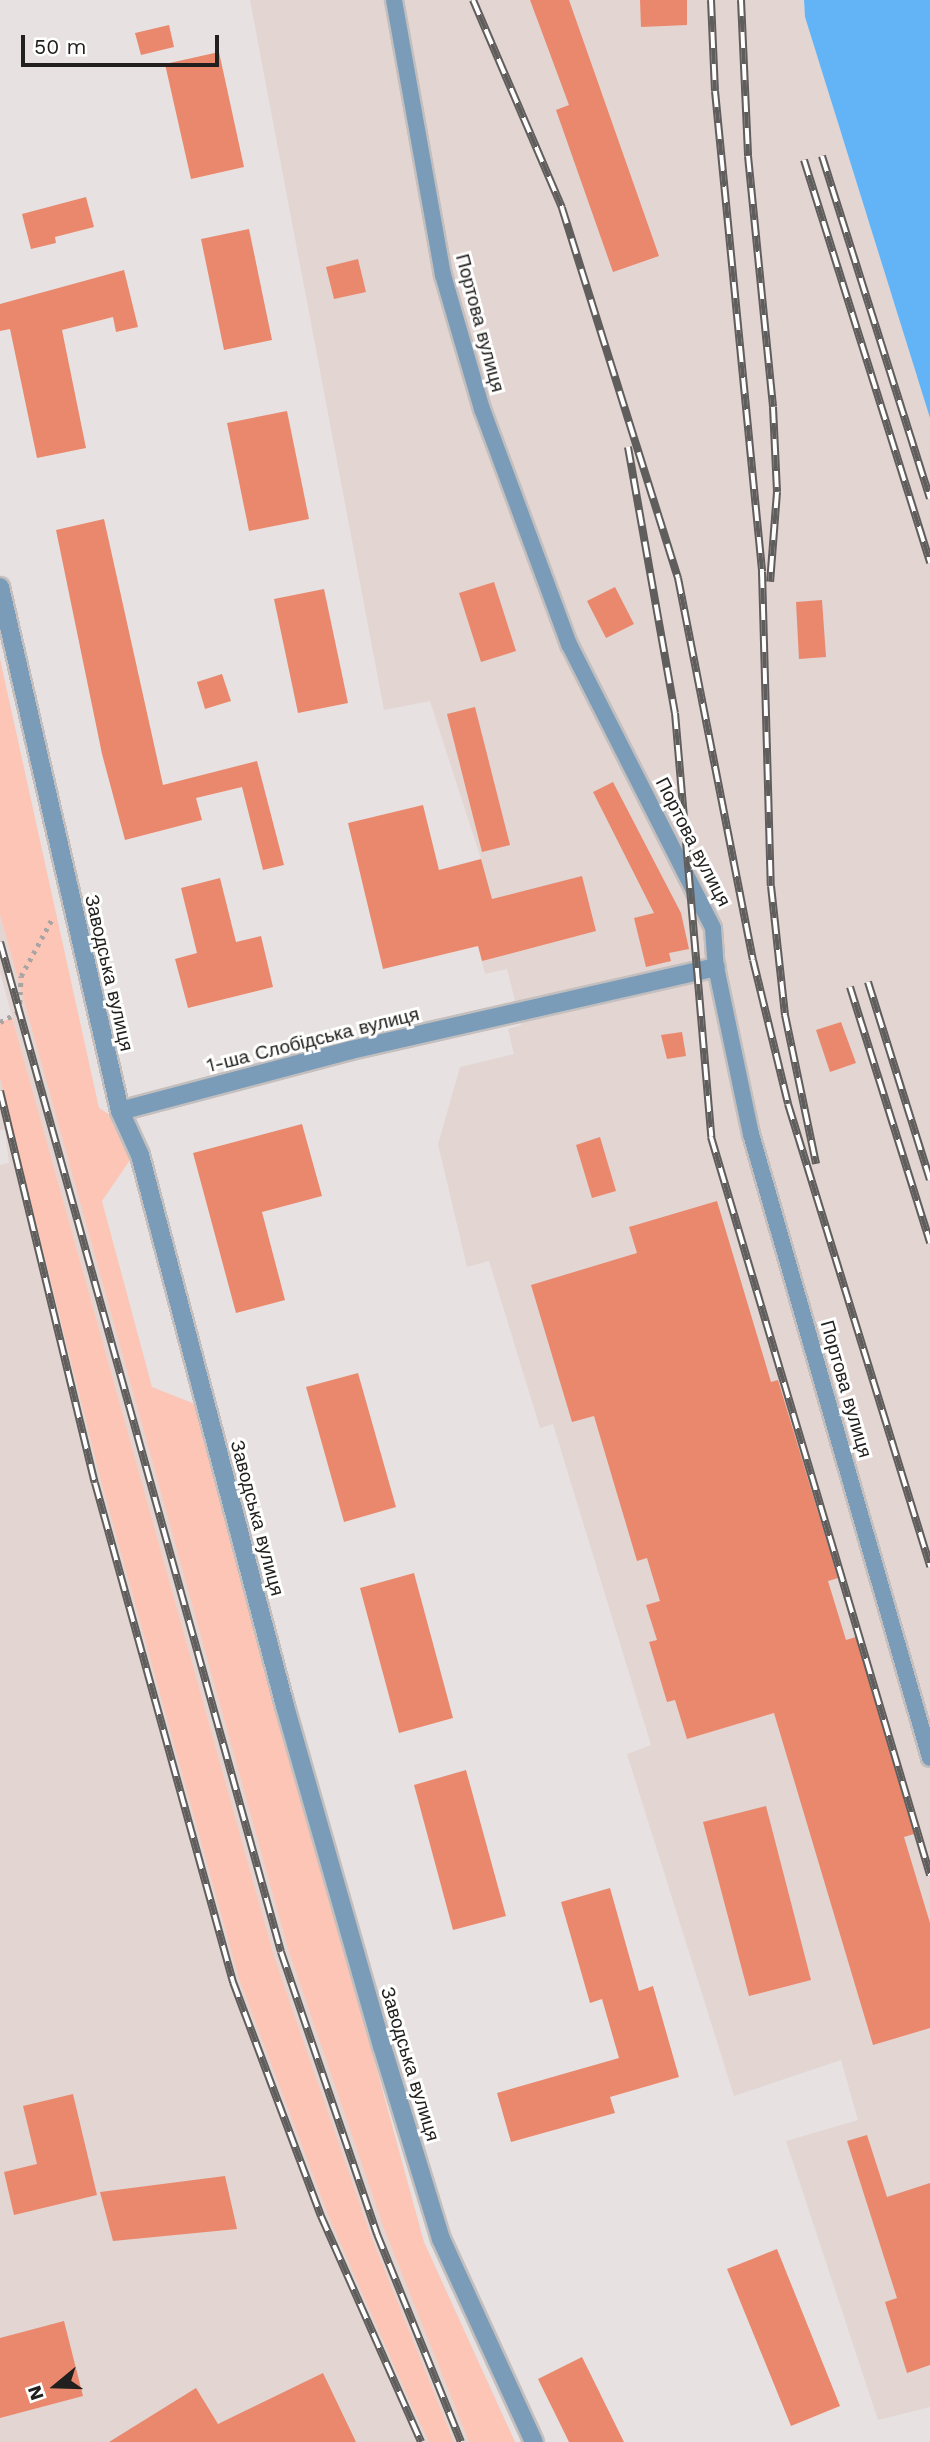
<!DOCTYPE html>
<html>
<head>
<meta charset="utf-8">
<style>
  body { margin:0 }
  #map { position:relative; width:930px; height:2442px; overflow:hidden; background:#e7e2e1; font-family:"Work Sans",sans-serif }
  div>[style] { position:absolute }
  [style*='--x'] { left:calc(var(--x)*1px); top:calc(var(--y)*1px); width:calc(var(--w)*1px); rotate:calc(var(--a)*1deg) }
  .built>* { inset:0; background:#e2d5d2 }
  .green>* { inset:0; background:#fcc5b5 }
  .water>* { inset:0; background:#63b4f7 }
  .building>* { inset:0; background:#ea886d }
  .path>* { height:4.5px; margin-top:-2.25px; transform-origin:0; background:repeating-linear-gradient(90deg,#a9a5a4 0 3.5px,transparent 0 8.5px) }
  .roads { filter:drop-shadow(2px 0 #c3bfbe) drop-shadow(-2px 0 #c3bfbe) drop-shadow(0 2px #c3bfbe) drop-shadow(0 -2px #c3bfbe) }
  .service>* { height:16px; margin:-8px; padding:0 8px; transform-origin:8px; border-radius:8px; background:#7b9cb9 }
  .minor>* { height:18px; margin:-9px; padding:0 9px; transform-origin:9px; border-radius:9px; background:#7b9cb9 }
  .rail>* { height:8px; margin-top:-4px; transform-origin:0; background:repeating-linear-gradient(90deg,#fff 0 16px,#605e5d 0 32px); box-sizing:border-box; border-block:2px solid #605e5d }
  span { translate:-50% -50%; white-space:nowrap; text-align:center; line-height:1.15; -webkit-text-stroke:6px #fff; paint-order:stroke }
  .street-label { font-size:19px; color:#21201f }
  .north { position:absolute; left:21px; top:2351px; width:70px; height:70px; -webkit-text-stroke:5px #fff; paint-order:stroke; rotate:251deg; font-size:19px; font-weight:700; line-height:28px; text-align:center; color:#21201f }
  .north::after { content:''; display:block; margin:auto; width:24px; height:32px; background:#21201f; clip-path:polygon(50% 0,100% 100%,50% 72%,0 100%) }
  .scale { position:absolute; left:21px; top:35px; width:198px; height:32px; box-sizing:border-box; border:4px solid #21201f; border-top:0; padding-left:9px; font-size:21px; line-height:24px; white-space:nowrap; color:#21201f; -webkit-text-stroke:5px #fff; paint-order:stroke }
</style>
</head>
<body>
<div id="map">
  <div class="built">
    <div style="clip-path:polygon(250px 0,804px 0,805px 17px,930px 418px,930px 2407px,878px 2420px,786px 2141px,858px 2120px,841px 2060px,734px 2096px,627px 1754px,651px 1745px,553px 1424px,540px 1428px,489px 1261px,467px 1267px,438px 1144px,460px 1067px,514px 1054px,508px 1029px,521px 1025px,507px 969px,485px 974px,467px 902px,481px 859px,430px 701px,384px 710px)"></div>
    <div style="clip-path:polygon(0 915px,288px 1949px,384px 2229px,469px 2442px,454px 2442px,371px 2236px,274px 1956px,12px 1017px,0 972px)"></div>
    <div style="clip-path:polygon(0 1078px,101px 1481px,239px 1979px,328px 2215px,429px 2442px,0 2442px,0 1165px,9px 1163px,5px 1130px,0 1130px)"></div>
  </div>
  <div class="green">
    <div style="clip-path:polygon(0 659px,99px 1108px,117px 1119px,130px 1160px,102px 1201px,152px 1387px,195px 1404px,424px 2242px,515px 2442px,469px 2442px,384px 2229px,288px 1949px,0 915px)"></div>
    <div style="clip-path:polygon(12px 1017px,274px 1956px,371px 2236px,454px 2442px,429px 2442px,411px 2404px,328px 2215px,239px 1979px,101px 1481px,0 1078px,0 1023px)"></div>
  </div>
  <div class="water">
    <div style="clip-path:polygon(804px 0,930px 0,930px 418px,805px 17px)"></div>
  </div>
  <div class="building">
    <div style="clip-path:polygon(530px 0,569px 0,659px 256px,613px 272px,556px 110px,569px 105px)"></div>
    <div style="clip-path:polygon(640px 0,687px 0,687px 25px,641px 27px)"></div>
    <div style="clip-path:polygon(169px 25px,174px 47px,141px 55px,135px 33px)"></div>
    <div style="clip-path:polygon(219px 52px,244px 167px,191px 179px,165px 64px)"></div>
    <div style="clip-path:polygon(86px 197px,94px 227px,55px 237px,56px 243px,31px 249px,22px 214px)"></div>
    <div style="clip-path:polygon(249px 229px,272px 340px,224px 350px,201px 239px)"></div>
    <div style="clip-path:polygon(358px 259px,366px 292px,334px 299px,326px 267px)"></div>
    <div style="clip-path:polygon(124px 270px,138px 327px,116px 332px,113px 317px,62px 330px,86px 448px,37px 458px,10px 329px,0 331px,0 304px)"></div>
    <div style="clip-path:polygon(287px 411px,309px 519px,249px 531px,227px 423px)"></div>
    <div style="clip-path:polygon(104px 519px,163px 785px,257px 761px,284px 865px,263px 870px,242px 787px,196px 798px,202px 820px,125px 840px,102px 754px,56px 530px)"></div>
    <div style="clip-path:polygon(494px 582px,516px 651px,481px 662px,459px 593px)"></div>
    <div style="clip-path:polygon(615px 587px,634px 624px,606px 638px,587px 601px)"></div>
    <div style="clip-path:polygon(324px 589px,348px 703px,298px 713px,274px 599px)"></div>
    <div style="clip-path:polygon(822px 600px,826px 657px,799px 659px,796px 602px)"></div>
    <div style="clip-path:polygon(222px 674px,231px 701px,205px 709px,197px 682px)"></div>
    <div style="clip-path:polygon(475px 707px,510px 845px,482px 852px,447px 714px)"></div>
    <div style="clip-path:polygon(613px 782px,681px 913px,689px 949px,669px 953px,671px 961px,646px 967px,634px 918px,654px 913px,593px 792px)"></div>
    <div style="clip-path:polygon(423px 805px,439px 870px,481px 859px,492px 899px,582px 876px,596px 931px,482px 961px,478px 946px,383px 969px,348px 823px)"></div>
    <div style="clip-path:polygon(220px 878px,236px 942px,261px 936px,273px 987px,188px 1008px,175px 959px,197px 953px,181px 888px)"></div>
    <div style="clip-path:polygon(841px 1022px,856px 1063px,830px 1072px,816px 1030px)"></div>
    <div style="clip-path:polygon(682px 1032px,686px 1056px,667px 1059px,661px 1035px)"></div>
    <div style="clip-path:polygon(302px 1124px,322px 1196px,262px 1212px,285px 1300px,236px 1313px,193px 1153px)"></div>
    <div style="clip-path:polygon(600px 1137px,616px 1191px,592px 1198px,576px 1145px)"></div>
    <div style="clip-path:polygon(717px 1201px,771px 1382px,778px 1380px,838px 1578px,828px 1581px,846px 1640px,856px 1637px,914px 1834px,904px 1837px,930px 1923px,930px 2028px,873px 2045px,774px 1713px,687px 1739px,675px 1700px,667px 1702px,649px 1642px,657px 1640px,646px 1605px,660px 1601px,647px 1558px,637px 1561px,594px 1416px,572px 1422px,531px 1285px,637px 1253px,629px 1227px)"></div>
    <div style="clip-path:polygon(358px 1373px,396px 1507px,344px 1522px,306px 1387px)"></div>
    <div style="clip-path:polygon(414px 1573px,453px 1718px,399px 1733px,360px 1588px)"></div>
    <div style="clip-path:polygon(466px 1770px,506px 1916px,453px 1930px,414px 1785px)"></div>
    <div style="clip-path:polygon(766px 1806px,811px 1980px,749px 1996px,703px 1822px)"></div>
    <div style="clip-path:polygon(610px 1888px,639px 1991px,653px 1986px,679px 2077px,610px 2097px,615px 2113px,511px 2142px,497px 2093px,619px 2058px,602px 1999px,590px 2003px,561px 1902px)"></div>
    <div style="clip-path:polygon(73px 2094px,97px 2195px,14px 2215px,4px 2172px,37px 2164px,23px 2106px)"></div>
    <div style="clip-path:polygon(867px 2135px,887px 2197px,930px 2183px,930px 2365px,907px 2373px,885px 2302px,897px 2298px,847px 2141px)"></div>
    <div style="clip-path:polygon(225px 2176px,237px 2229px,113px 2241px,100px 2192px)"></div>
    <div style="clip-path:polygon(777px 2249px,840px 2406px,791px 2426px,727px 2269px)"></div>
    <div style="clip-path:polygon(64px 2321px,83px 2396px,0 2418px,0 2338px)"></div>
    <div style="clip-path:polygon(582px 2357px,624px 2442px,569px 2442px,538px 2379px)"></div>
    <div style="clip-path:polygon(323px 2373px,356px 2442px,109px 2442px,196px 2388px,218px 2424px)"></div>
  </div>
  <div class="path">
    <div style="--x:0;--y:1022;--w:21;--a:-28"></div>
    <div style="--x:19;--y:1012;--w:36;--a:-87"></div>
    <div style="--x:21;--y:976;--w:67;--a:-61.5"></div>
  </div>
  <div class="roads">
    <div class="service">
      <div style="--x:394;--y:0;--w:279;--a:79.9"></div>
      <div style="--x:443;--y:275;--w:140;--a:73.8"></div>
      <div style="--x:482;--y:409;--w:251;--a:69.7"></div>
      <div style="--x:569;--y:644;--w:318;--a:63.1"></div>
      <div style="--x:713;--y:928;--w:39;--a:86"></div>
      <div style="--x:716;--y:967;--w:171;--a:78.2"></div>
      <div style="--x:751;--y:1134;--w:649;--a:73.99"></div>
    </div>
    <div class="minor">
      <div style="--x:0;--y:587;--w:538;--a:77.1"></div>
      <div style="--x:120;--y:1111;--w:48;--a:65.6"></div>
      <div style="--x:140;--y:1155;--w:570;--a:75.26"></div>
      <div style="--x:285;--y:1706;--w:354;--a:74.1"></div>
      <div style="--x:382;--y:2046;--w:202;--a:73"></div>
      <div style="--x:441;--y:2239;--w:223;--a:65.4"></div>
      <div style="--x:120;--y:1111;--w:239;--a:-14.8"></div>
      <div style="--x:351;--y:1050;--w:374;--a:-12.8"></div>
    </div>
  </div>
  <div class="rail">
    <div style="--x:473;--y:0;--w:226;--a:66.8"></div>
    <div style="--x:562;--y:208;--w:388;--a:72.6"></div>
    <div style="--x:678;--y:578;--w:389;--a:78.9"></div>
    <div style="--x:753;--y:960;--w:148;--a:76.3"></div>
    <div style="--x:788;--y:1104;--w:484;--a:72.9"></div>
    <div style="--x:711;--y:0;--w:91;--a:87.5"></div>
    <div style="--x:715;--y:91;--w:483;--a:84.4"></div>
    <div style="--x:762;--y:572;--w:314;--a:88.4"></div>
    <div style="--x:771;--y:886;--w:130;--a:83.8"></div>
    <div style="--x:785;--y:1015;--w:152;--a:78.2"></div>
    <div style="--x:741;--y:0;--w:156;--a:87.4"></div>
    <div style="--x:748;--y:156;--w:252;--a:84.3"></div>
    <div style="--x:773;--y:407;--w:85;--a:87.3"></div>
    <div style="--x:777;--y:492;--w:90;--a:94.4"></div>
    <div style="--x:822;--y:156;--w:359;--a:72.5"></div>
    <div style="--x:804;--y:160;--w:422;--a:72.6"></div>
    <div style="--x:628;--y:447;--w:270;--a:80"></div>
    <div style="--x:675;--y:713;--w:426;--a:85.1"></div>
    <div style="--x:711;--y:1137;--w:770;--a:73.47"></div>
    <div style="--x:0;--y:942;--w:1048;--a:74.45"></div>
    <div style="--x:281;--y:1952;--w:298;--a:71.2"></div>
    <div style="--x:377;--y:2234;--w:224;--a:68"></div>
    <div style="--x:868;--y:982;--w:207;--a:72.6"></div>
    <div style="--x:850;--y:987;--w:268;--a:72.6"></div>
    <div style="--x:0;--y:1091;--w:403;--a:76.4"></div>
    <div style="--x:95;--y:1483;--w:518;--a:74.54"></div>
    <div style="--x:233;--y:1982;--w:250;--a:69.4"></div>
    <div style="--x:321;--y:2216;--w:247;--a:66.1"></div>
  </div>
  <div class="street-label">
    <span style="left:480px;top:323px;rotate:75deg">Портова вулиця</span>
    <span style="left:693px;top:842px;rotate:63deg">Портова вулиця</span>
    <span style="left:109px;top:973px;rotate:77deg">Заводська вулиця</span>
    <span style="left:313px;top:1040px;rotate:-14deg">1-ша Слобідська вулиця</span>
    <span style="left:846px;top:1389px;rotate:74deg">Портова вулиця</span>
    <span style="left:257px;top:1518px;rotate:75deg">Заводська вулиця</span>
    <span style="left:410px;top:2064px;rotate:73deg">Заводська вулиця</span>
  </div>
  <div class="north">N</div>
  <div class="scale">50 m</div>
</div>
</body>
</html>
